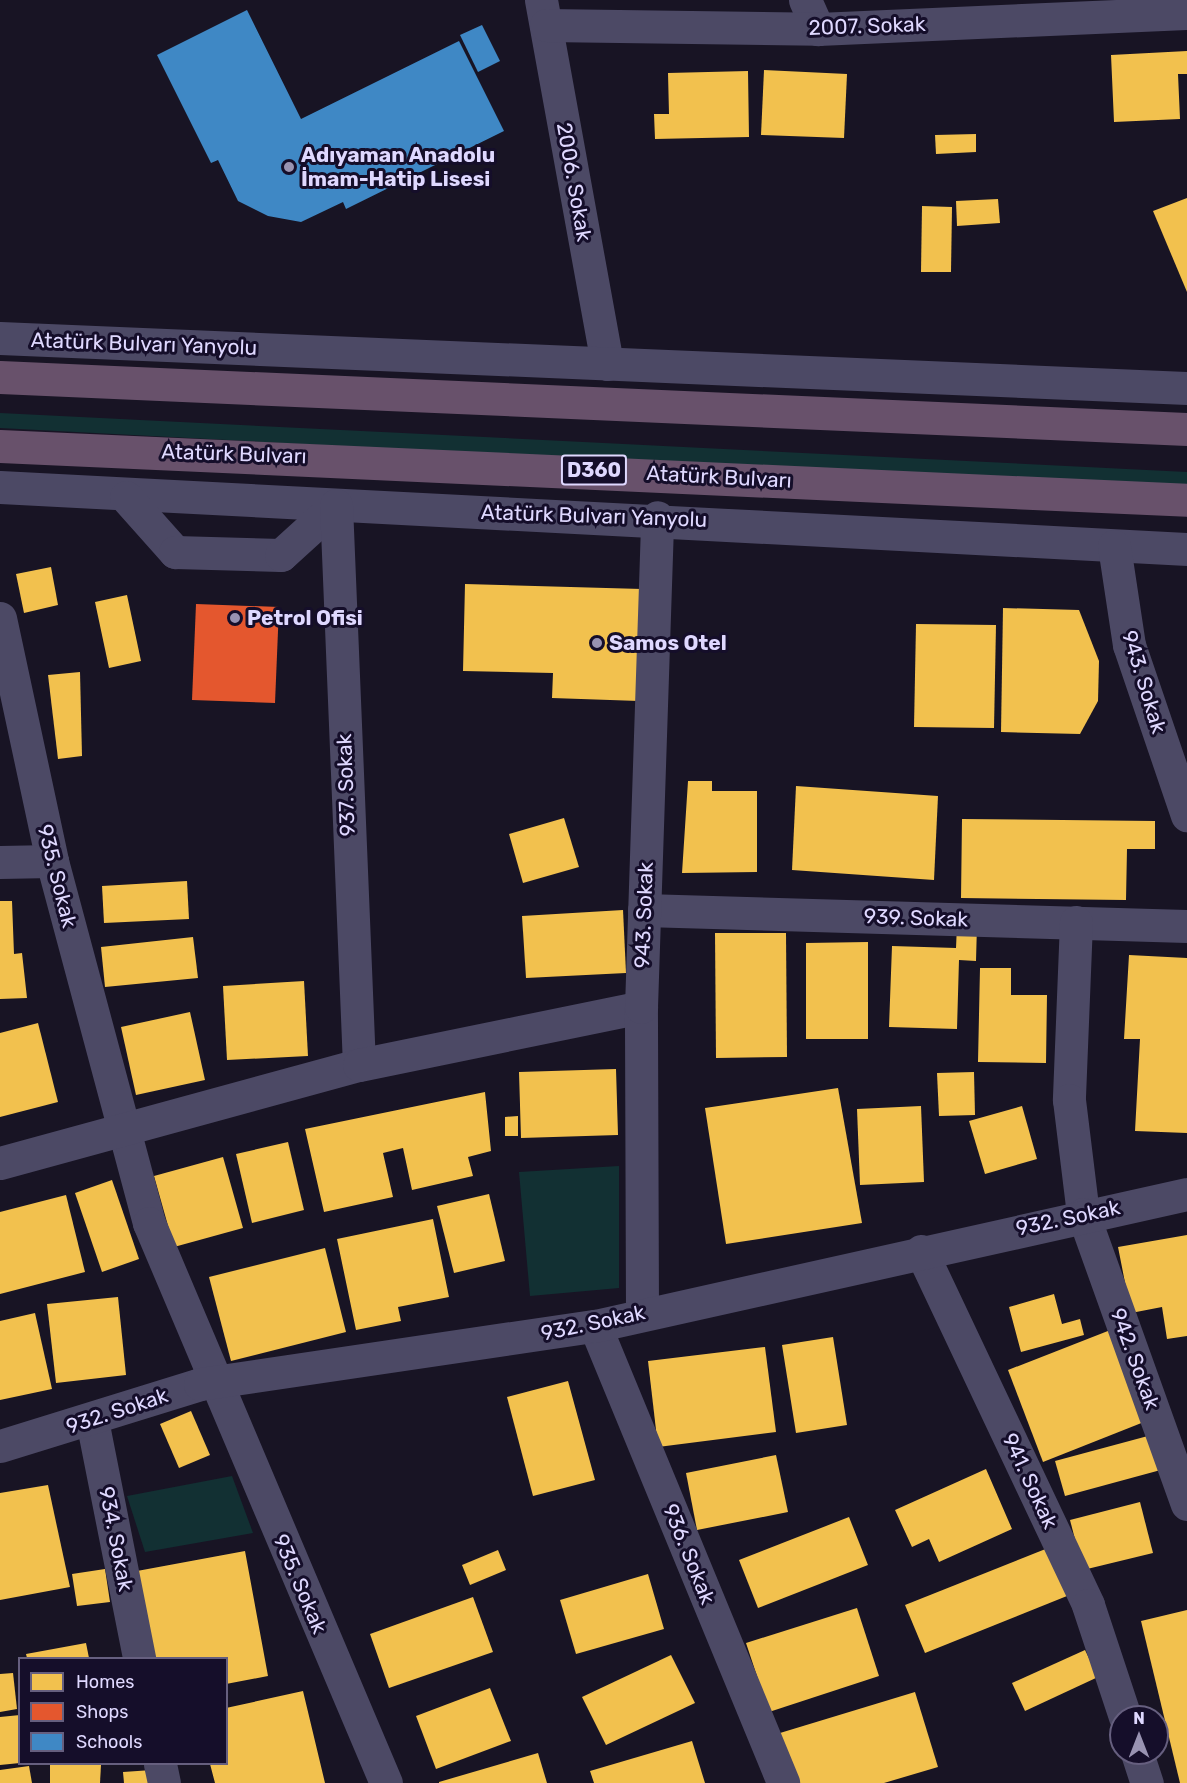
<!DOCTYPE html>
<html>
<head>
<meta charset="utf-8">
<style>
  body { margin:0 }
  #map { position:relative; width:1187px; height:1783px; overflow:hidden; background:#181424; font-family:Rubik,sans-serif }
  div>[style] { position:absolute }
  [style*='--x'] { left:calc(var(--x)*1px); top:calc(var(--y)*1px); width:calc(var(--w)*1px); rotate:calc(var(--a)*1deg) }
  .green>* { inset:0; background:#123033 }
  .homes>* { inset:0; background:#f2c14e }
  .shops>* { inset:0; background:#e4572e }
  .schools>* { inset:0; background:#3f88c5 }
  .minor>* { height:33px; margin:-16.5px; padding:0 16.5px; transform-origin:16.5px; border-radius:16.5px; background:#4c4965 }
  .highway>* { height:33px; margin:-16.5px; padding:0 16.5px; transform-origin:16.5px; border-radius:16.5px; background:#68516b }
  .dots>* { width:16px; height:16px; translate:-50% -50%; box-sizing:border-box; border:3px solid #150e2a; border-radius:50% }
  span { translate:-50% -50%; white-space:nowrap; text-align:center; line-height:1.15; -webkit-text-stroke:6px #150e2a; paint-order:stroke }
  .shield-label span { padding:2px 4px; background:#150e2a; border:2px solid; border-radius:4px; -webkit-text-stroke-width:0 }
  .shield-label { font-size:20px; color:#dfd8ff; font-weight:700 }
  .street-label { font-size:21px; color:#dfd8ff }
  .poi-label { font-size:21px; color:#dfd8ff; font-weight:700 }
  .left { translate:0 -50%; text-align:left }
  .legend { position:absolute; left:18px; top:1657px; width:210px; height:108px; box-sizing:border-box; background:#150e2a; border:2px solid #665f7f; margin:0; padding:8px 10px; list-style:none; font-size:18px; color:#dfd8ff }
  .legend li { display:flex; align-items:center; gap:12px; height:30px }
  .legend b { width:30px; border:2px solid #665f7f }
  .north { position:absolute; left:1109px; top:1705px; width:60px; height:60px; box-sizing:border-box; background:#150e2a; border:2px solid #665f7f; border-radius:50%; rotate:0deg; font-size:16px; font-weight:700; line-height:24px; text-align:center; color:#dfd8ff }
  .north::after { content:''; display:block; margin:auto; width:21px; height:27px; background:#9993b2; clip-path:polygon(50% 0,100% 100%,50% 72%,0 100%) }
</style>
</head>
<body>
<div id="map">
  <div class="green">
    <div style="clip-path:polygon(0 413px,1187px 472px,1187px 491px,0 428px)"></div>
    <div style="clip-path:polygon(619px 1166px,619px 1288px,530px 1296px,519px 1172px)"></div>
    <div style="clip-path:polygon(232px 1476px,253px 1533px,145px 1552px,127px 1496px)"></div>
  </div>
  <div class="homes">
    <div style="clip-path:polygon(1187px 51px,1187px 74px,1178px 74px,1180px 119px,1114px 122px,1111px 55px)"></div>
    <div style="clip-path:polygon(764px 70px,847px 74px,844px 138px,761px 135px)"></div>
    <div style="clip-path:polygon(748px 71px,749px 137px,655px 139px,654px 114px,669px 114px,668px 73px)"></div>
    <div style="clip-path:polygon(976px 134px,976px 152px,936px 154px,935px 135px)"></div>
    <div style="clip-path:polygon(1187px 198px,1187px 292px,1153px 211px)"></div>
    <div style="clip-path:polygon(998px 199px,1000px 223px,957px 226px,956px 201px)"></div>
    <div style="clip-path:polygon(922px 206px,952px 207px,951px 272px,921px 272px)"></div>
    <div style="clip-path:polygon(51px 567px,58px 605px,24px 613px,16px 574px)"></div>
    <div style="clip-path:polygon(465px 584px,642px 589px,639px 701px,552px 698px,553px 673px,463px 671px)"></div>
    <div style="clip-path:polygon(127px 595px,141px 661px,109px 668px,95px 602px)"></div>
    <div style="clip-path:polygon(1003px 608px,1079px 610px,1099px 661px,1098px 701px,1080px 734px,1001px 732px)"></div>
    <div style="clip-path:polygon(916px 624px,996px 625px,994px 728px,914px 727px)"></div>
    <div style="clip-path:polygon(80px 672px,82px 756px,58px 759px,48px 675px)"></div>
    <div style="clip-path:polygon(688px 781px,712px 781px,712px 791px,757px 791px,757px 872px,682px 873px)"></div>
    <div style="clip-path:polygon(796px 786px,938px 796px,934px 880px,792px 870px)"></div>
    <div style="clip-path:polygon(564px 818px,579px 867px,523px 883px,509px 834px)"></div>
    <div style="clip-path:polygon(962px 819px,1155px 821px,1155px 849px,1127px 849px,1126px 900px,961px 898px)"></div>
    <div style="clip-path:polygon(187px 881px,189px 919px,104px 923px,102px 886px)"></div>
    <div style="clip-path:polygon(0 901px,12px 901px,14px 954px,22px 953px,27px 998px,0 999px)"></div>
    <div style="clip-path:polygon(623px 910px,626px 973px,526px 978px,522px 916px)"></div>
    <div style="clip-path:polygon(957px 925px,977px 925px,976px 961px,959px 960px,957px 1029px,889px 1027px,892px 946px,956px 948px)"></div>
    <div style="clip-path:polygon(715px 933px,786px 933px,787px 1057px,716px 1058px)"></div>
    <div style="clip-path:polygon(193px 937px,198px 978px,105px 987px,101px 947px)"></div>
    <div style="clip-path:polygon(868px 942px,868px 1039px,806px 1039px,806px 943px)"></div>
    <div style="clip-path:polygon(1129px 955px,1187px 958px,1187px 1133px,1135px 1131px,1140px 1039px,1124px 1039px)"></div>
    <div style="clip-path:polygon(980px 968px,1011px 968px,1011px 995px,1047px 995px,1046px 1063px,978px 1062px)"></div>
    <div style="clip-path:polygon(304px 981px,308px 1056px,227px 1060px,223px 986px)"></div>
    <div style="clip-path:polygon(190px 1012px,205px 1080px,136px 1095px,121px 1027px)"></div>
    <div style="clip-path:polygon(38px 1023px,58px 1102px,0 1117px,0 1033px)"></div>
    <div style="clip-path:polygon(616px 1069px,618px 1135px,521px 1138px,519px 1072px)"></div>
    <div style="clip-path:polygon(974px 1072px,975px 1115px,939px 1116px,937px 1073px)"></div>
    <div style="clip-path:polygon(838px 1088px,862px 1223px,726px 1244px,705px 1108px)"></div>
    <div style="clip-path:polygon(485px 1092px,491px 1151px,468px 1157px,473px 1176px,412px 1190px,403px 1148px,383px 1153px,393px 1197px,324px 1212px,305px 1129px)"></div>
    <div style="clip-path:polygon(921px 1106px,924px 1182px,860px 1185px,857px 1109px)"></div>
    <div style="clip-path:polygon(1022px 1106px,1037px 1159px,985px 1174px,969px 1121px)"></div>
    <div style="clip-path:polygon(518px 1116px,518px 1136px,505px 1136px,505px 1117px)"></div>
    <div style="clip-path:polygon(288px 1142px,304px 1210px,252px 1223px,236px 1154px)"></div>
    <div style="clip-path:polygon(223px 1157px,243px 1228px,174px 1247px,154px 1176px)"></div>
    <div style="clip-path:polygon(112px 1180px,139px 1259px,102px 1272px,75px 1193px)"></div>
    <div style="clip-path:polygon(489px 1194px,505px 1261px,454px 1273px,437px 1206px)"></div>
    <div style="clip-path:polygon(66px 1195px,85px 1272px,0 1294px,0 1212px)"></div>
    <div style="clip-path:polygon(433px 1219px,449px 1297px,398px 1307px,401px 1321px,356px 1330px,337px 1239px)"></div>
    <div style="clip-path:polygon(1187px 1235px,1187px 1336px,1167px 1339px,1162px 1307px,1131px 1313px,1118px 1247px)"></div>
    <div style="clip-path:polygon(325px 1248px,346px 1332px,231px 1361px,209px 1277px)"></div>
    <div style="clip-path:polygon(1054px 1294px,1062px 1324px,1080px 1319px,1084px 1335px,1021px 1352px,1009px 1307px)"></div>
    <div style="clip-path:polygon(118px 1297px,126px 1375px,56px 1383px,47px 1304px)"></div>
    <div style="clip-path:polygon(35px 1313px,52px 1389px,0 1400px,0 1321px)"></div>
    <div style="clip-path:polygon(1113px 1329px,1149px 1420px,1043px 1462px,1008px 1370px)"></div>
    <div style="clip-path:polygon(833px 1337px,847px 1425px,796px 1433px,782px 1345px)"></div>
    <div style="clip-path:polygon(765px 1347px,776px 1432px,658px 1447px,648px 1361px)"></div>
    <div style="clip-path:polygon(568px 1381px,595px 1480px,533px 1496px,507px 1397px)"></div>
    <div style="clip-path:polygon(191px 1411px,210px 1455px,179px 1468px,160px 1424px)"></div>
    <div style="clip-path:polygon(1159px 1433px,1168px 1468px,1065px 1496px,1055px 1461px)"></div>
    <div style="clip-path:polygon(776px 1455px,788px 1512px,697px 1530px,686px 1473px)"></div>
    <div style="clip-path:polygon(986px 1469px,1012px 1529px,939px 1562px,929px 1539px,912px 1547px,895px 1510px)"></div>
    <div style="clip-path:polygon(48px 1485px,70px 1587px,0 1600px,0 1493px)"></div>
    <div style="clip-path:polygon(1140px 1502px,1153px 1553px,1083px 1570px,1070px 1520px)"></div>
    <div style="clip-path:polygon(849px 1517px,868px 1565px,758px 1608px,739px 1560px)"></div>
    <div style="clip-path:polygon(1048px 1548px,1067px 1596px,925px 1653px,905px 1605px)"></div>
    <div style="clip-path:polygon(498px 1550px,506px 1570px,470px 1585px,462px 1565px)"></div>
    <div style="clip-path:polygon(245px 1551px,268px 1676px,226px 1684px,226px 1658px,153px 1658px,137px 1571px)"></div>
    <div style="clip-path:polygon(105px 1569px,110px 1602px,77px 1606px,72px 1574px)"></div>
    <div style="clip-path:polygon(648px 1574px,664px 1629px,576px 1654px,560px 1600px)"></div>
    <div style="clip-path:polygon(473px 1597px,493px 1652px,389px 1688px,370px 1634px)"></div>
    <div style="clip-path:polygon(857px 1608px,879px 1676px,769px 1712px,746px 1643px)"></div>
    <div style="clip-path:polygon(1187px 1610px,1187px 1783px,1180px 1783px,1141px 1621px)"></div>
    <div style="clip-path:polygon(86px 1643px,89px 1658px,27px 1658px,26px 1654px)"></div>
    <div style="clip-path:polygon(1085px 1650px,1098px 1677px,1025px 1711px,1012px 1683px)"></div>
    <div style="clip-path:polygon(671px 1655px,695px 1703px,606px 1745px,582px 1697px)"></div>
    <div style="clip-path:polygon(13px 1673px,17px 1709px,0 1712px,0 1674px)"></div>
    <div style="clip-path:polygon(490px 1688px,511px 1741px,436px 1769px,416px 1716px)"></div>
    <div style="clip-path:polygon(303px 1691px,325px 1783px,215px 1783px,210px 1764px,226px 1764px,226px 1708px)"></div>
    <div style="clip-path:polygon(915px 1692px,938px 1767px,884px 1783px,795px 1783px,780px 1733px)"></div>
    <div style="clip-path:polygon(20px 1715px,20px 1763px,0 1765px,0 1717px)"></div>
    <div style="clip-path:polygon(692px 1741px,705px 1783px,594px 1783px,590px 1771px)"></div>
    <div style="clip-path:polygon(538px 1753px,547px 1783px,439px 1783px,439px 1782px)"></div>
    <div style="clip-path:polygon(50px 1764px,101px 1765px,100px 1783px,50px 1783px)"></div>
    <div style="clip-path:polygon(29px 1766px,32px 1783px,0 1783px,0 1770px)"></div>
    <div style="clip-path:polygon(152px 1770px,153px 1783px,124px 1783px,123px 1772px)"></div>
  </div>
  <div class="shops">
    <div style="clip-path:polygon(196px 604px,279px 607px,275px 703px,192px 700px)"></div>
  </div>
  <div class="schools">
    <div style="clip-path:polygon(247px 10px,301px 119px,459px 41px,504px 131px,346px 209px,343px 202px,301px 222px,268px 216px,238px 201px,218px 160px,211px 163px,157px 55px)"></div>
    <div style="clip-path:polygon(482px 25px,500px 61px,478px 72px,460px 35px)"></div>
  </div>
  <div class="minor">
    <div style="--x:541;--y:0;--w:370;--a:79.7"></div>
    <div style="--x:805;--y:0;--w:32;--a:66"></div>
    <div style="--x:546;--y:25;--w:272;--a:0.8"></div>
    <div style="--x:818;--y:29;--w:369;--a:-2.5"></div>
    <div style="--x:0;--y:338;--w:1188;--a:2.41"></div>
    <div style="--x:0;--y:487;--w:1189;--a:2.99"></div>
    <div style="--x:126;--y:497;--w:74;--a:48.3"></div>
    <div style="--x:175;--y:552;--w:106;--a:1.6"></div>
    <div style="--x:281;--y:555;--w:74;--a:-42.3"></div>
    <div style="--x:336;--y:505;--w:560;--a:87.65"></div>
    <div style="--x:1114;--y:546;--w:100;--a:81.4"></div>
    <div style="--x:1129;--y:645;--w:180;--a:71.2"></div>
    <div style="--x:0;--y:618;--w:249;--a:77.9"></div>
    <div style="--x:52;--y:861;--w:375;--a:75"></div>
    <div style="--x:149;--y:1223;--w:608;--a:67.06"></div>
    <div style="--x:0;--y:862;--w:52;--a:-1.1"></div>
    <div style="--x:644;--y:910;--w:543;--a:1.69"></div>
    <div style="--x:1076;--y:922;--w:178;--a:92.3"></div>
    <div style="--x:1069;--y:1100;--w:115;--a:83"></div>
    <div style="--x:1083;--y:1214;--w:308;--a:70.3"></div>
    <div style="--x:0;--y:1163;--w:372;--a:-15.3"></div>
    <div style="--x:359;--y:1065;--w:288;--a:-11.6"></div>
    <div style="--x:921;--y:1251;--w:391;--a:64.7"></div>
    <div style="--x:1088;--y:1605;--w:118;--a:71.7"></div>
    <div style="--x:642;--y:1312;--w:305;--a:-90.2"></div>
    <div style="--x:641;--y:1007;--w:490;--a:-88.1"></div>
    <div style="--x:595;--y:1326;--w:494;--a:67.6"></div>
    <div style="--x:92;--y:1420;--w:243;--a:78.8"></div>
    <div style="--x:0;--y:1446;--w:209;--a:-17.2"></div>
    <div style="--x:200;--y:1384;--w:399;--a:-8.4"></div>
    <div style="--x:595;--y:1326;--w:607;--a:-12.57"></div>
    <div style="--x:1137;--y:1753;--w:32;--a:72"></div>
    <div style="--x:160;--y:1764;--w:19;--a:78"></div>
  </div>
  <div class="highway">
    <div style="--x:0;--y:377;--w:1188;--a:2.51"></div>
    <div style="--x:0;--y:446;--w:1188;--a:2.6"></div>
  </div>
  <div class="dots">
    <div style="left:289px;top:167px;background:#9993b2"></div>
    <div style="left:235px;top:618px;background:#9993b2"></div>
    <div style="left:597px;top:643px;background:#9993b2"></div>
  </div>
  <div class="shield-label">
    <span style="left:594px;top:470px">D360</span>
  </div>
  <div class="street-label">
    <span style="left:867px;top:26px;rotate:-2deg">2007. Sokak</span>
    <span style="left:574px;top:182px;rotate:80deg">2006. Sokak</span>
    <span style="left:144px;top:344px;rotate:2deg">Atatürk Bulvarı Yanyolu</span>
    <span style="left:234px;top:454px;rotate:2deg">Atatürk Bulvarı</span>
    <span style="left:719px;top:477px;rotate:3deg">Atatürk Bulvarı</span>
    <span style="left:594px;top:516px;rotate:2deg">Atatürk Bulvarı Yanyolu</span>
    <span style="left:1144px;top:682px;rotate:73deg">943. Sokak</span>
    <span style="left:346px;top:785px;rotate:-92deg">937. Sokak</span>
    <span style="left:57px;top:876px;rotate:76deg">935. Sokak</span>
    <span style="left:644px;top:915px;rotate:-88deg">943. Sokak</span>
    <span style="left:916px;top:918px;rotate:2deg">939. Sokak</span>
    <span style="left:1068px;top:1218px;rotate:-12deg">932. Sokak</span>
    <span style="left:593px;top:1323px;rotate:-12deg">932. Sokak</span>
    <span style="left:1135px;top:1359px;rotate:70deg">942. Sokak</span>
    <span style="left:117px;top:1411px;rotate:-18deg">932. Sokak</span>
    <span style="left:1030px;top:1481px;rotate:65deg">941. Sokak</span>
    <span style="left:116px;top:1539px;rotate:79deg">934. Sokak</span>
    <span style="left:689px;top:1554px;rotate:68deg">936. Sokak</span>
    <span style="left:300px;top:1584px;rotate:67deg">935. Sokak</span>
  </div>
  <div class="poi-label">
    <span class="left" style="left:301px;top:167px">Adıyaman Anadolu<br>İmam-Hatip Lisesi</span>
    <span class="left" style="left:247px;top:618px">Petrol Ofisi</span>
    <span class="left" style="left:609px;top:643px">Samos Otel</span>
  </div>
  <ul class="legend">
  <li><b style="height:16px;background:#f2c14e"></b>Homes</li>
  <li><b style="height:16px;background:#e4572e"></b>Shops</li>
  <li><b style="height:16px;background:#3f88c5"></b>Schools</li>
  </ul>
  <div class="north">N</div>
</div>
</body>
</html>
